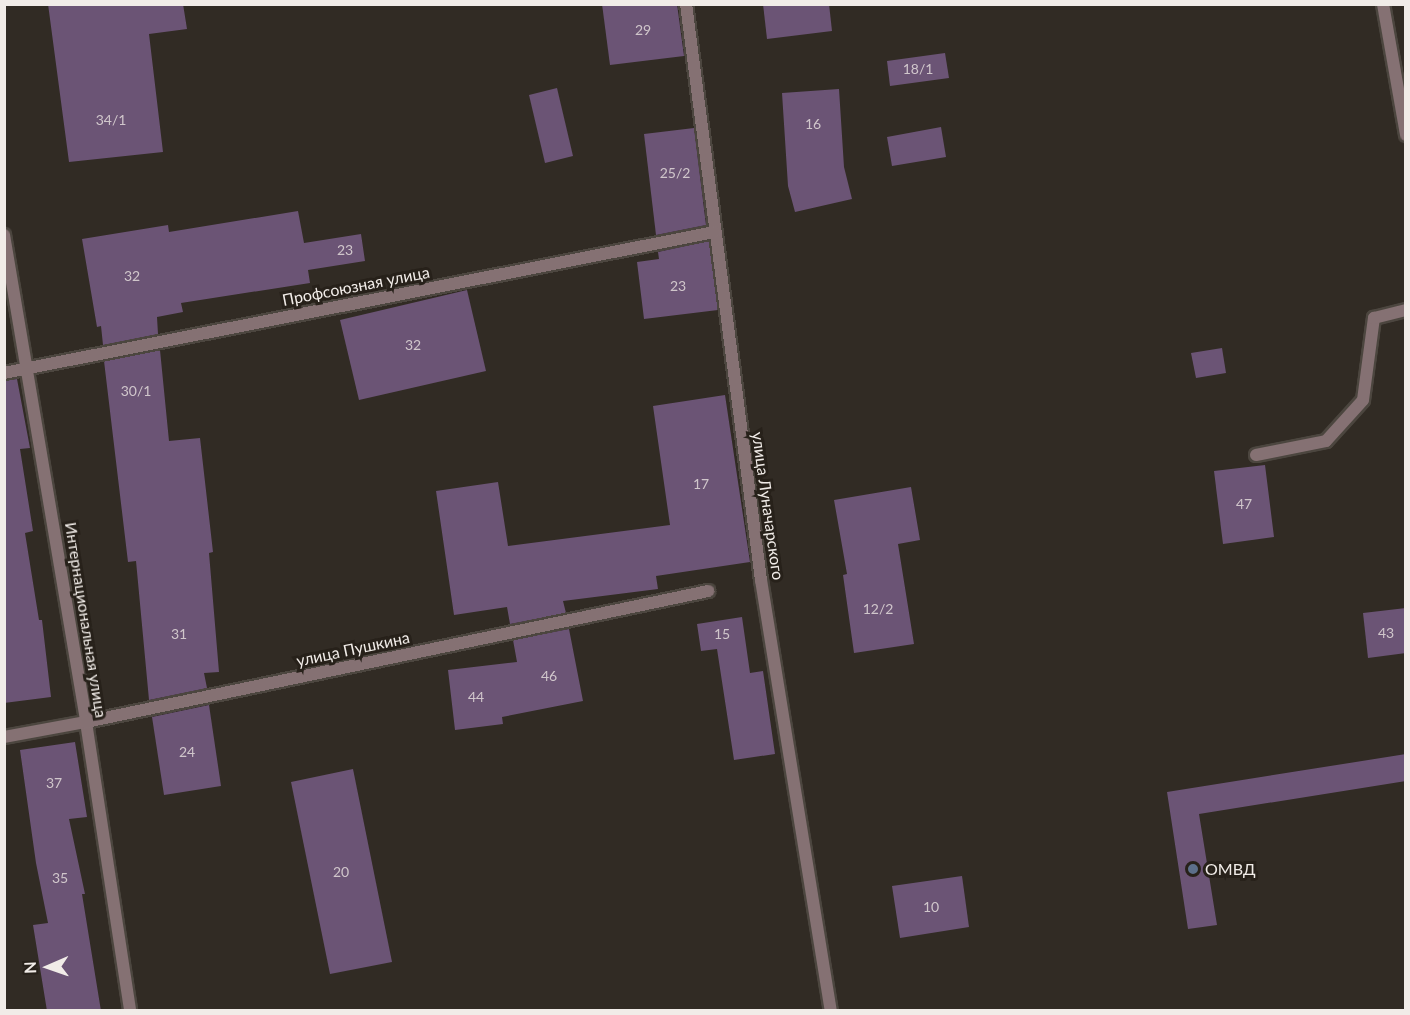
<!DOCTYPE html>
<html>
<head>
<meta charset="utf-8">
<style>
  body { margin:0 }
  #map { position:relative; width:1410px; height:1015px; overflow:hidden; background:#312b24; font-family:Lato,sans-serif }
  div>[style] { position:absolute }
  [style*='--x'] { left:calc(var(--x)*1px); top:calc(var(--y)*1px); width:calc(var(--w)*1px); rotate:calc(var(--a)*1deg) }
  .building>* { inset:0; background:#6b5475 }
  .roads { filter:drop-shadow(2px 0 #4c463f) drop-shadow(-2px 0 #4c463f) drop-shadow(0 2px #4c463f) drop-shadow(0 -2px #4c463f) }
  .lane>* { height:12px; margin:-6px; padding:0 6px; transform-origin:6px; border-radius:6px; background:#857173 }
  .street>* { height:12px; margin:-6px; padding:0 6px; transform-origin:6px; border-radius:6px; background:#857173 }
  .dots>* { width:16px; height:16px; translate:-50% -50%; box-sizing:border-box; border:3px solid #27211a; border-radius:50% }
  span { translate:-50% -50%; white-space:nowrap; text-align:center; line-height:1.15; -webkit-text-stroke:6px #27211a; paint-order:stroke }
  .number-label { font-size:14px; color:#d0c6cb }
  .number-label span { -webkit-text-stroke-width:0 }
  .street-label { font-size:16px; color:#f1ece8 }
  .poi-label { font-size:16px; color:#f1ece8 }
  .left { translate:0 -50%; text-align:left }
  .frame { position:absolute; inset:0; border:6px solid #f1ece8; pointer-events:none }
  .north { position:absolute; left:18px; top:937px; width:60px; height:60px; -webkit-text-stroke:4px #27211a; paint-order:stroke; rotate:268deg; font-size:16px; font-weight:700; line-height:24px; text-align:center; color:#f1ece8 }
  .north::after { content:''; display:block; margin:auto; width:21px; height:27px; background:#f1ece8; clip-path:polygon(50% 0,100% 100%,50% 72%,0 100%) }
</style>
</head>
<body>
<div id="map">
  <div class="building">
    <div style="clip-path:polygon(48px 4px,183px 4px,187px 29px,149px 34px,163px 152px,69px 162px)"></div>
    <div style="clip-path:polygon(602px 4px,677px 4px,684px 56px,610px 65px)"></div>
    <div style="clip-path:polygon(763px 4px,829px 4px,832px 31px,767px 39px)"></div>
    <div style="clip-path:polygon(945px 53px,949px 78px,890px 86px,887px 61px)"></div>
    <div style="clip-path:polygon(557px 88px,573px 156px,545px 163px,529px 95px)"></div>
    <div style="clip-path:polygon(839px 89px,844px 167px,852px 199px,795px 212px,788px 186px,782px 93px)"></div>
    <div style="clip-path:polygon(941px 127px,946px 157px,892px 166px,887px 137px)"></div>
    <div style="clip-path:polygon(694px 128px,706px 225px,656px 235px,644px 134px)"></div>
    <div style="clip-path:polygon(298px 211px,304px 243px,361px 234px,365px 261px,308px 270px,310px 283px,181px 303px,183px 312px,157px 317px,158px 334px,103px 345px,101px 326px,97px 327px,82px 239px,168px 225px,169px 232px)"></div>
    <div style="clip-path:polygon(709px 241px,718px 310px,644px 319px,637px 262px,659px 259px,658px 252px)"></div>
    <div style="clip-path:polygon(467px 290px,486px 371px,359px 400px,340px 320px)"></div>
    <div style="clip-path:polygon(1222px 348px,1226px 373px,1196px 378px,1191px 353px)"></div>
    <div style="clip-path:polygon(160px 350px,169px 441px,200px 438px,213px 552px,209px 553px,219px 672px,204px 673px,207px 688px,149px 700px,136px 561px,128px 562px,104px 361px)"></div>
    <div style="clip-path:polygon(17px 379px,30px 448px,20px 449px,33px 531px,25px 533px,39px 620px,42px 620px,51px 697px,4px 703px,4px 381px)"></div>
    <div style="clip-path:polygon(725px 395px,750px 562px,656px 576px,658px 589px,563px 601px,566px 613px,510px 624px,507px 607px,454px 615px,436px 491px,498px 482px,508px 546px,670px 525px,653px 406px)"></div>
    <div style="clip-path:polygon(1265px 465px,1274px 537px,1223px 544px,1214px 471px)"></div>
    <div style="clip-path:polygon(911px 487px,920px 540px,898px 544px,914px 644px,854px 653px,843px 575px,847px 574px,834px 500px)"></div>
    <div style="clip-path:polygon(1406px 608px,1406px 653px,1368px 658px,1363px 613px)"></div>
    <div style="clip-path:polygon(742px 617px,750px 673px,763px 671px,775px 754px,734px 760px,717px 649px,701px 651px,697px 624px)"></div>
    <div style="clip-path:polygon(569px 629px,583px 701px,502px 717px,503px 724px,455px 730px,448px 670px,517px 662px,513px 640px)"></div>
    <div style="clip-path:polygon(209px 705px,221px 786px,164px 795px,152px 717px)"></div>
    <div style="clip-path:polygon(75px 742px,87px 817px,69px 819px,85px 894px,82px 894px,101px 1011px,47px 1011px,33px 925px,48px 923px,36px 863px,20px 750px)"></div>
    <div style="clip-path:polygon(1406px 754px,1406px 781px,1199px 814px,1217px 925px,1188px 929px,1167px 792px)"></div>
    <div style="clip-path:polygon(353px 769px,392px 962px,330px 974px,291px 782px)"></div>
    <div style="clip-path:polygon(962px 876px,969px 927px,900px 938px,892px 886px)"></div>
  </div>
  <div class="roads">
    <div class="lane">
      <div style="--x:1256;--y:455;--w:71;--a:-11.3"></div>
      <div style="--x:1326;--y:441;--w:55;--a:-47.9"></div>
      <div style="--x:1363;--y:400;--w:83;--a:-82.4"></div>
      <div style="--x:1374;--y:318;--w:33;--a:-14"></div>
    </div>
    <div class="street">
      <div style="--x:686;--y:4;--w:581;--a:82.58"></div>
      <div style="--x:761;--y:580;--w:436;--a:80.8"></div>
      <div style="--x:1383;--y:4;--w:133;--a:80"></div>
      <div style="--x:4;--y:235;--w:494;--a:80.4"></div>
      <div style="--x:86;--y:722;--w:291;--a:81.3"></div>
      <div style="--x:4;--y:373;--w:724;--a:-11.23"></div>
      <div style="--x:4;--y:737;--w:83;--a:-10.4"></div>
      <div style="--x:86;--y:722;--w:636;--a:-11.89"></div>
    </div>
  </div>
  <div class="dots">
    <div style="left:1193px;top:869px;background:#5c6f8a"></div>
  </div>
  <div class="number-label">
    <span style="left:643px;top:30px">29</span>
    <span style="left:918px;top:69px">18/1</span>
    <span style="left:111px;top:120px">34/1</span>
    <span style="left:813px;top:124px">16</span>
    <span style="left:675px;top:173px">25/2</span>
    <span style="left:345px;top:250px">23</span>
    <span style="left:132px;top:276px">32</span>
    <span style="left:678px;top:286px">23</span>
    <span style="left:413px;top:345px">32</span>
    <span style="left:136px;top:391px">30/1</span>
    <span style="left:701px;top:484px">17</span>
    <span style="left:1244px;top:504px">47</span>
    <span style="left:878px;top:609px">12/2</span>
    <span style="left:1386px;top:633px">43</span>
    <span style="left:179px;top:634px">31</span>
    <span style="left:722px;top:634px">15</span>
    <span style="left:549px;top:676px">46</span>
    <span style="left:476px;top:697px">44</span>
    <span style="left:187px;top:752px">24</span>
    <span style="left:54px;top:783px">37</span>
    <span style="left:341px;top:872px">20</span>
    <span style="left:60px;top:878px">35</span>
    <span style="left:931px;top:907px">10</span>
  </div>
  <div class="street-label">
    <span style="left:356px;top:286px;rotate:-11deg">Профсоюзная улица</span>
    <span style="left:768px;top:506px;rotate:82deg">улица Луначарского</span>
    <span style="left:86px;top:620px;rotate:81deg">Интернациональная улица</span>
    <span style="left:353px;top:649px;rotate:-12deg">улица Пушкина</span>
  </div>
  <div class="poi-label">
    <span class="left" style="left:1205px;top:869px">ОМВД</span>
  </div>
  <div class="frame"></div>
  <div class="north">N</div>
</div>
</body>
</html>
